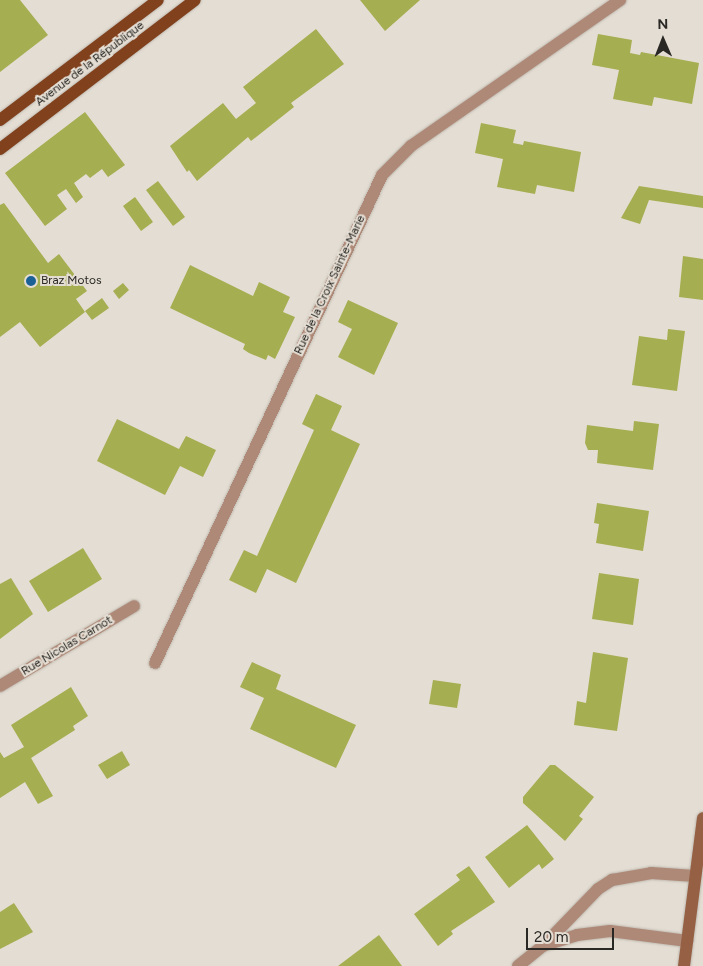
<!DOCTYPE html>
<html>
<head>
<meta charset="utf-8">
<style>
	body { margin:0 }
	#map { position:relative; width:703px; height:966px; overflow:hidden; background:#e4ddd3; font-family:Figtree,sans-serif }
	div>[style] { position:absolute }
	.building>* { inset:0; background:#a5ae50 }
	.roads { filter:drop-shadow(0 0 1px #bfb9b0) drop-shadow(0 0 1px #bfb9b0) }
	.minor>* { height:12px; margin:-6px; padding:0 6px; transform-origin:6px; border-radius:6px; background:#af8977 }
	.secondary>* { height:12px; margin:-6px; padding:0 6px; transform-origin:6px; border-radius:6px; background:#956044 }
	.primary>* { height:12px; margin:-6px; padding:0 6px; transform-origin:6px; border-radius:6px; background:#81411d }
	.dots>* { width:14px; height:14px; translate:-50% -50%; box-sizing:border-box; border:2px solid #e4ddd3; border-radius:50% }
	span { translate:-50% -50%; white-space:nowrap; text-align:center; line-height:1.15; -webkit-text-stroke:4px #e4ddd3; paint-order:stroke }
	.street-label { font-size:12px; color:#2a2824 }
	.poi-label { font-size:12px; color:#2a2824 }
	.left { translate:0 -50%; text-align:left }
	.north { position:absolute; left:638px; top:15px; width:50px; height:50px; -webkit-text-stroke:4px #e4ddd3; paint-order:stroke; rotate:359deg; font-size:14px; font-weight:700; line-height:20px; text-align:center; color:#2a2824 }
	.north::after { content:''; display:block; margin:auto; width:18px; height:22px; background:#2a2824; clip-path:polygon(50% 0,100% 100%,50% 72%,0 100%) }
	.scale { position:absolute; left:526px; top:928px; width:88px; height:22px; box-sizing:border-box; border:2px solid #2a2824; border-top:0; padding-left:6px; font-size:15px; line-height:18px; white-space:nowrap; color:#2a2824; -webkit-text-stroke:4px #e4ddd3; paint-order:stroke }
</style>
</head>
<body>
<div id="map">
	<div class="building">
		<i style="clip-path:polygon(0 0,20px 0,48px 35px,0 72px)"></i>
		<i style="clip-path:polygon(360px 0,420px 0,385px 31px)"></i>
		<i style="clip-path:polygon(316px 29px,344px 64px,291px 103px,294px 107px,251px 141px,248px 137px,197px 181px,189px 170px,187px 172px,170px 146px,223px 103px,236px 119px,256px 103px,243px 87px)"></i>
		<i style="clip-path:polygon(598px 34px,632px 40px,630px 53px,640px 55px,641px 52px,699px 63px,692px 104px,654px 97px,652px 106px,613px 99px,619px 70px,592px 65px)"></i>
		<i style="clip-path:polygon(85px 112px,125px 165px,108px 177px,102px 169px,90px 178px,86px 174px,74px 183px,83px 197px,76px 203px,66px 189px,57px 195px,67px 209px,45px 226px,5px 173px)"></i>
		<i style="clip-path:polygon(481px 123px,516px 130px,513px 143px,523px 145px,524px 141px,581px 152px,574px 192px,537px 185px,535px 194px,497px 187px,503px 159px,475px 153px)"></i>
		<i style="clip-path:polygon(158px 181px,185px 217px,173px 226px,146px 190px)"></i>
		<i style="clip-path:polygon(639px 186px,703px 196px,703px 208px,649px 200px,640px 224px,621px 218px)"></i>
		<i style="clip-path:polygon(135px 197px,153px 222px,141px 231px,123px 206px)"></i>
		<i style="clip-path:polygon(4px 203px,48px 263px,59px 254px,87px 291px,76px 299px,85px 312px,40px 347px,20px 322px,0 337px,0 205px)"></i>
		<i style="clip-path:polygon(683px 256px,703px 259px,703px 300px,679px 297px)"></i>
		<i style="clip-path:polygon(190px 265px,253px 296px,259px 282px,290px 297px,283px 312px,295px 317px,275px 359px,268px 355px,266px 360px,249px 353px,243px 349px,245px 344px,170px 308px)"></i>
		<i style="clip-path:polygon(123px 283px,129px 290px,119px 299px,113px 291px)"></i>
		<i style="clip-path:polygon(102px 298px,109px 308px,92px 320px,85px 311px)"></i>
		<i style="clip-path:polygon(348px 300px,398px 323px,374px 375px,338px 357px,352px 329px,338px 322px)"></i>
		<i style="clip-path:polygon(668px 329px,685px 331px,677px 391px,632px 385px,639px 336px,667px 340px)"></i>
		<i style="clip-path:polygon(316px 394px,342px 406px,331px 430px,360px 444px,296px 583px,267px 569px,256px 593px,229px 580px,244px 550px,257px 556px,314px 430px,302px 424px)"></i>
		<i style="clip-path:polygon(117px 419px,179px 449px,186px 436px,216px 450px,203px 477px,180px 466px,165px 495px,97px 461px)"></i>
		<i style="clip-path:polygon(634px 421px,659px 424px,653px 470px,597px 463px,598px 450px,588px 450px,585px 443px,587px 425px,633px 431px)"></i>
		<i style="clip-path:polygon(597px 503px,649px 511px,643px 551px,596px 543px,599px 524px,594px 523px)"></i>
		<i style="clip-path:polygon(83px 548px,102px 579px,48px 612px,29px 581px)"></i>
		<i style="clip-path:polygon(599px 573px,639px 579px,633px 625px,592px 619px)"></i>
		<i style="clip-path:polygon(11px 578px,33px 614px,0 639px,0 584px)"></i>
		<i style="clip-path:polygon(593px 652px,628px 658px,617px 731px,574px 725px,577px 701px,586px 703px)"></i>
		<i style="clip-path:polygon(252px 662px,281px 675px,276px 689px,356px 725px,336px 768px,250px 729px,264px 698px,240px 687px)"></i>
		<i style="clip-path:polygon(433px 680px,461px 684px,457px 708px,429px 704px)"></i>
		<i style="clip-path:polygon(71px 687px,88px 716px,73px 726px,75px 730px,31px 758px,53px 796px,38px 804px,25px 782px,0 798px,0 752px,4px 758px,24px 747px,11px 725px)"></i>
		<i style="clip-path:polygon(122px 751px,130px 765px,107px 779px,98px 765px)"></i>
		<i style="clip-path:polygon(550px 765px,555px 765px,594px 797px,579px 816px,583px 819px,565px 841px,523px 803px,523px 797px)"></i>
		<i style="clip-path:polygon(527px 825px,554px 859px,542px 869px,539px 864px,509px 888px,485px 857px)"></i>
		<i style="clip-path:polygon(469px 866px,495px 902px,451px 931px,453px 934px,438px 946px,414px 914px,460px 880px,456px 875px)"></i>
		<i style="clip-path:polygon(14px 903px,33px 932px,0 949px,0 912px)"></i>
		<i style="clip-path:polygon(379px 935px,402px 966px,338px 966px)"></i>
	</div>
	<div class="roads">
		<div class="minor">
			<i style="left:155px;top:663px;width:538px;rotate:-65.05deg"></i>
			<i style="left:382px;top:175px;width:41px;rotate:-45deg"></i>
			<i style="left:411px;top:146px;width:255px;rotate:-34.9deg"></i>
			<i style="left:0;top:686px;width:156px;rotate:-30.8deg"></i>
			<i style="left:545px;top:945px;width:34px;rotate:-17deg"></i>
			<i style="left:577px;top:935px;width:33px;rotate:-7deg"></i>
			<i style="left:610px;top:931px;width:78px;rotate:7.4deg"></i>
			<i style="left:518px;top:966px;width:32px;rotate:-39deg"></i>
			<i style="left:543px;top:946px;width:79px;rotate:-46deg"></i>
			<i style="left:598px;top:889px;width:17px;rotate:-33deg"></i>
			<i style="left:612px;top:880px;width:40px;rotate:-10deg"></i>
			<i style="left:651px;top:873px;width:44px;rotate:3.9deg"></i>
		</div>
		<div class="secondary">
			<i style="left:684px;top:966px;width:149px;rotate:-82.7deg"></i>
		</div>
		<div class="primary">
			<i style="left:0;top:120px;width:198px;rotate:-37.2deg"></i>
			<i style="left:0;top:149px;width:245px;rotate:-37.4deg"></i>
		</div>
	</div>
	<div class="dots">
		<i style="left:31px;top:281px;background:#1c6196"></i>
	</div>
	<div class="street-label">
		<span style="left:90px;top:64px;rotate:-37deg">Avenue de la République</span>
		<span style="left:330px;top:285px;rotate:-65deg">Rue de la Croix Sainte-Marie</span>
		<span style="left:67px;top:646px;rotate:-31deg">Rue Nicolas Carnot</span>
	</div>
	<div class="poi-label">
		<span class="left" style="left:41px;top:281px">Braz Motos</span>
	</div>
	<div class="north">N</div>
	<div class="scale">20 m</div>
</div>
</body>
</html>
